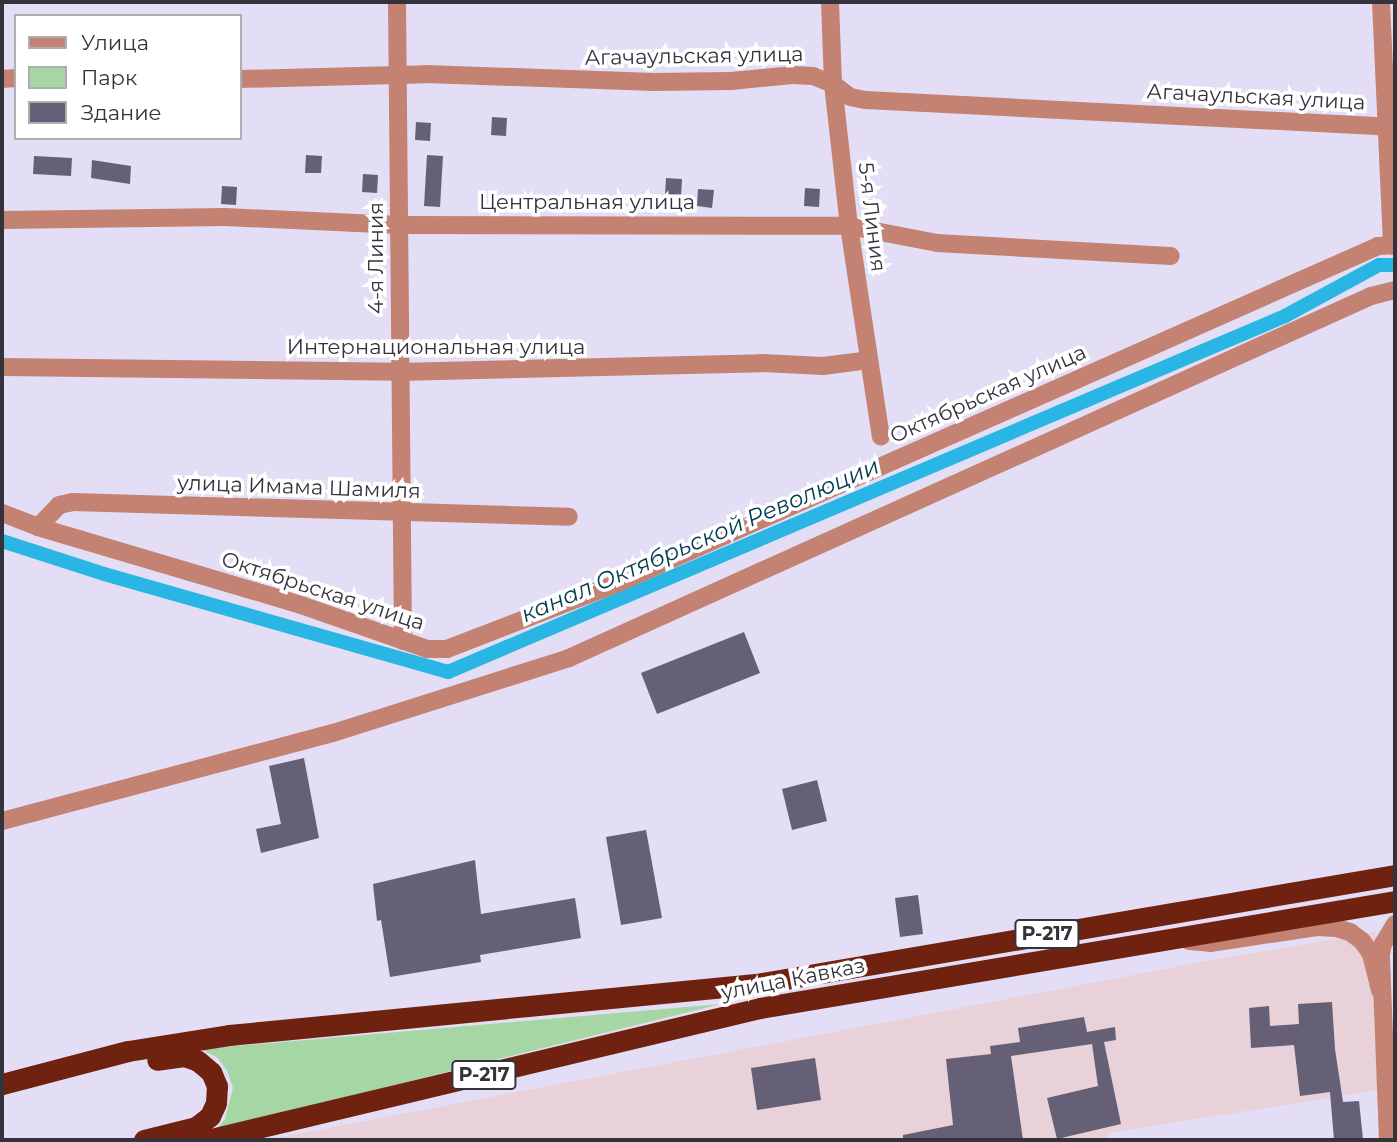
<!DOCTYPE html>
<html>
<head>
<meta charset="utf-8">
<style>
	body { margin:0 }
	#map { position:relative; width:1397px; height:1142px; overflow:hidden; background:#e3def6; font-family:Montserrat,sans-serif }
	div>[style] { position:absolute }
	.commercial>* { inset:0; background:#e9d1da }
	.green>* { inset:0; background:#a5d6a4 }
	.canal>* { height:14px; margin:-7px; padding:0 7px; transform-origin:7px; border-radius:7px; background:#29b6e4 }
	.building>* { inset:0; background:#656075 }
	.minor>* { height:18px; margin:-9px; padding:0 9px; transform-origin:9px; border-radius:9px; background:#c38272 }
	.highway>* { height:21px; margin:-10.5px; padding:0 10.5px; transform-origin:10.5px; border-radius:10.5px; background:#702211 }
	span { translate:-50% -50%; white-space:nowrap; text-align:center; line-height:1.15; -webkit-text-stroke:7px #fff; paint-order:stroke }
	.shield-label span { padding:2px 5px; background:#fff; border:2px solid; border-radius:5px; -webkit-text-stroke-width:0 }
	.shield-label { font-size:19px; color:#34323b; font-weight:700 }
	.street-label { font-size:21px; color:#34323b }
	.water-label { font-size:23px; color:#003c4f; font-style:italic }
	.frame { position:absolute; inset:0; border:4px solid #34323b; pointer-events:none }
	.legend { position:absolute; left:14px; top:14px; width:228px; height:126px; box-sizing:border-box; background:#fff; border:2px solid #aeadb1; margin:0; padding:9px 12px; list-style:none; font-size:21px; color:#34323b }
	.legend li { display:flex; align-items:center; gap:14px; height:35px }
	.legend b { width:35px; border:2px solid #aeadb1 }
</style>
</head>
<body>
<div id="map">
	<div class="commercial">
		<i style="clip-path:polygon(1376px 932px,1386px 1089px,1108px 1133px,1109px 1140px,265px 1140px,1223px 958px)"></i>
	</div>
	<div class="green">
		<i style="clip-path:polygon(721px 1004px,217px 1129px,225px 1119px,233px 1088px,227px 1071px,218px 1058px,201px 1049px)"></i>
	</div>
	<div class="canal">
		<i style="left:2px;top:541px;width:107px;rotate:17.9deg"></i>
		<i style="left:104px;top:574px;width:358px;rotate:15.9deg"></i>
		<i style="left:448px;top:672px;width:910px;rotate:-23.04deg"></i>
		<i style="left:1285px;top:316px;width:107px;rotate:-28.5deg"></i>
		<i style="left:1379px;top:265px;width:16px"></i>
	</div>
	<div class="building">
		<i style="clip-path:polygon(492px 117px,507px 118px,506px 136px,491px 135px)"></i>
		<i style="clip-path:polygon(416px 122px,431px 123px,430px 141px,415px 140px)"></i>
		<i style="clip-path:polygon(306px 155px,322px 156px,321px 173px,305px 173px)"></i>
		<i style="clip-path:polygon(427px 155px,443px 156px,440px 207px,424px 206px)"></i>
		<i style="clip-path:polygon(34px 156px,72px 158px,71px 176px,33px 174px)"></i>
		<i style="clip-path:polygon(92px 160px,131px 166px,130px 184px,91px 178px)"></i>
		<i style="clip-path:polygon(363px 174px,378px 175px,377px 193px,362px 192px)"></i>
		<i style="clip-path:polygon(666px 178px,682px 179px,681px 197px,665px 196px)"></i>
		<i style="clip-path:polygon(222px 186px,237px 187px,236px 205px,221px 204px)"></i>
		<i style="clip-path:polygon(805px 188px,820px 189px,819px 207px,804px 206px)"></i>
		<i style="clip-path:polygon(698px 189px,714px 190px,712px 208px,697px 206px)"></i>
		<i style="clip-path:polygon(744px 632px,760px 673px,657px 714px,641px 673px)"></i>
		<i style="clip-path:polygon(304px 758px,319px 838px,261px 853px,256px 829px,281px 824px,269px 766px)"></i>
		<i style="clip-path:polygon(817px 780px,827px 821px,792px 830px,782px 789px)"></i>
		<i style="clip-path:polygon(646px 830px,662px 918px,621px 925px,606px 837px)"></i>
		<i style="clip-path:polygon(475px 860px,481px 914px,575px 898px,581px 938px,480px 955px,481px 962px,390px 977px,381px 920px,377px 921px,373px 884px)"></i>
		<i style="clip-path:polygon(918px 895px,923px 934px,900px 937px,895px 898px)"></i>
		<i style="clip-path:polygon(1332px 1002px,1335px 1049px,1343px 1102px,1359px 1101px,1363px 1139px,1334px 1140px,1330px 1092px,1300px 1096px,1294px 1045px,1251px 1048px,1249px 1008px,1269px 1006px,1270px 1026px,1299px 1024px,1298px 1004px)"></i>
		<i style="clip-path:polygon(1084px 1017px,1087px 1032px,1115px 1027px,1116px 1040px,1104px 1042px,1121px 1124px,1057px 1139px,1047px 1098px,1098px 1086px,1092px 1044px,1011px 1056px,1023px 1140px,903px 1140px,903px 1135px,953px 1125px,946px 1059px,991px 1054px,990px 1046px,1020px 1042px,1018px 1028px)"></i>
		<i style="clip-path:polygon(815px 1058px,821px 1100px,757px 1110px,751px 1068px)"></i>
	</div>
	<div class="minor">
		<i style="left:397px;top:2px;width:639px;rotate:89.46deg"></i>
		<i style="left:830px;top:2px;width:82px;rotate:87.9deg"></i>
		<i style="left:833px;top:84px;width:143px;rotate:83.6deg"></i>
		<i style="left:849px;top:226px;width:213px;rotate:81.4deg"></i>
		<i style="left:1381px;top:2px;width:244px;rotate:87.4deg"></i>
		<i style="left:2px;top:79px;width:14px;rotate:-4deg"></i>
		<i style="left:240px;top:79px;width:186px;rotate:-1.5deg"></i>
		<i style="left:426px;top:74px;width:228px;rotate:2deg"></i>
		<i style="left:654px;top:82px;width:77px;rotate:-0.7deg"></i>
		<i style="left:731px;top:81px;width:62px;rotate:-5.5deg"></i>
		<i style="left:793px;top:75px;width:20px;rotate:3deg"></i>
		<i style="left:813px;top:76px;width:22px;rotate:22deg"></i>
		<i style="left:833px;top:84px;width:21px;rotate:37deg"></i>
		<i style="left:850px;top:97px;width:16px;rotate:11deg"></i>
		<i style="left:866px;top:100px;width:530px;rotate:2.92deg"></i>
		<i style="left:2px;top:220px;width:223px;rotate:-0.8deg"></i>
		<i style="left:225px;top:217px;width:175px;rotate:2.6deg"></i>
		<i style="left:400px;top:225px;width:449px;rotate:0.1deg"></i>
		<i style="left:849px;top:226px;width:90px;rotate:10.9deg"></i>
		<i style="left:937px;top:243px;width:234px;rotate:3.2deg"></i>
		<i style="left:2px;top:367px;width:397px;rotate:0.7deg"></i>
		<i style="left:399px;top:372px;width:363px;rotate:-1.4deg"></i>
		<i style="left:762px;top:363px;width:61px;rotate:2.8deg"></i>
		<i style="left:823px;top:366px;width:46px;rotate:-7.4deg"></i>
		<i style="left:2px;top:513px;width:39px;rotate:21deg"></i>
		<i style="left:38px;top:527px;width:274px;rotate:16.5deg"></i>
		<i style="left:301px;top:605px;width:133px;rotate:19.2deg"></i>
		<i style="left:427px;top:649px;width:20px"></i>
		<i style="left:447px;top:649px;width:183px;rotate:-21.1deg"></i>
		<i style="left:618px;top:583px;width:831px;rotate:-23.91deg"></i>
		<i style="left:1378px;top:246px;width:17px;rotate:-3deg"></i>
		<i style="left:38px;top:527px;width:30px;rotate:-46deg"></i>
		<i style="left:59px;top:505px;width:14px;rotate:-12deg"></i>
		<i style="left:73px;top:502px;width:496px;rotate:1.7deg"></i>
		<i style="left:2px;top:821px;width:342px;rotate:-14.9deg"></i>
		<i style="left:333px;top:733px;width:248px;rotate:-17.6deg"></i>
		<i style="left:569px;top:658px;width:880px;rotate:-24.29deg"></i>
		<i style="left:1371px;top:296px;width:25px;rotate:-14deg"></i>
		<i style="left:1189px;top:941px;width:21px;rotate:5deg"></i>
		<i style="left:1210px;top:943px;width:108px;rotate:-8.5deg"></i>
		<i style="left:1317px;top:927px;width:19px;rotate:3deg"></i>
		<i style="left:1336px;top:928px;width:15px;rotate:16deg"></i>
		<i style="left:1350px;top:932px;width:15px;rotate:37deg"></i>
		<i style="left:1362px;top:941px;width:16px;rotate:55deg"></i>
		<i style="left:1371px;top:954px;width:38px;rotate:76deg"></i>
		<i style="left:1388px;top:1140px;width:186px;rotate:-92.2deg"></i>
		<i style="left:1381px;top:954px;width:10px;rotate:-79deg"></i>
		<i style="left:1383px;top:944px;width:23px;rotate:-59deg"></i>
	</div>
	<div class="highway">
		<i style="left:2px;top:1084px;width:130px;rotate:-14.7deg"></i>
		<i style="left:128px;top:1051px;width:102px;rotate:-9deg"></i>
		<i style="left:229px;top:1035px;width:529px;rotate:-5.53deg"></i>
		<i style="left:756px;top:984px;width:648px;rotate:-9.68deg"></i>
		<i style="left:144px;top:1140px;width:54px;rotate:-14deg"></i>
		<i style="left:196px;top:1127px;width:18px;rotate:-38deg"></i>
		<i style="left:210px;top:1116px;width:14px;rotate:-65deg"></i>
		<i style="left:216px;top:1103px;width:17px;rotate:-87deg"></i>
		<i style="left:217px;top:1086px;width:15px;rotate:-113deg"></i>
		<i style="left:211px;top:1072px;width:17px;rotate:-140deg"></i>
		<i style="left:198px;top:1061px;width:15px;rotate:-160deg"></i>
		<i style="left:184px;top:1056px;width:27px;rotate:172deg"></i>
		<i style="left:207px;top:1140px;width:569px;rotate:-13.43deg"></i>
		<i style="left:760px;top:1008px;width:644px;rotate:-9.56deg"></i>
	</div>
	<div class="shield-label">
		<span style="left:1047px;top:934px">Р-217</span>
		<span style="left:484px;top:1075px">Р-217</span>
	</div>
	<div class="street-label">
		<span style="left:694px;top:56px;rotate:-1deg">Агачаульская улица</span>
		<span style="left:1256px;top:97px;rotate:3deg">Агачаульская улица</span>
		<span style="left:587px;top:202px">Центральная улица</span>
		<span style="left:872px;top:217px;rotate:83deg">5-я Линия</span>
		<span style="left:376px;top:258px;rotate:-90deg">4-я Линия</span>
		<span style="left:436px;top:347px">Интернациональная улица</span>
		<span style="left:988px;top:394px;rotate:-24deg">Октябрьская улица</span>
		<span style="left:299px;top:487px;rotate:2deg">улица Имама Шамиля</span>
		<span style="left:323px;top:591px;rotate:18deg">Октябрьская улица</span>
		<span style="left:793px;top:979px;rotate:-11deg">улица Кавказ</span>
	</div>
	<div class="water-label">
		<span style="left:700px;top:540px;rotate:-23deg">канал Октябрьской Революции</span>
	</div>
	<div class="frame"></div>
	<ul class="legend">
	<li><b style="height:9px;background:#c38272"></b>Улица</li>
	<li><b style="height:19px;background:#a5d6a4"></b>Парк</li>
	<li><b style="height:19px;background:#656075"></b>Здание</li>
	</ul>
</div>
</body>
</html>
